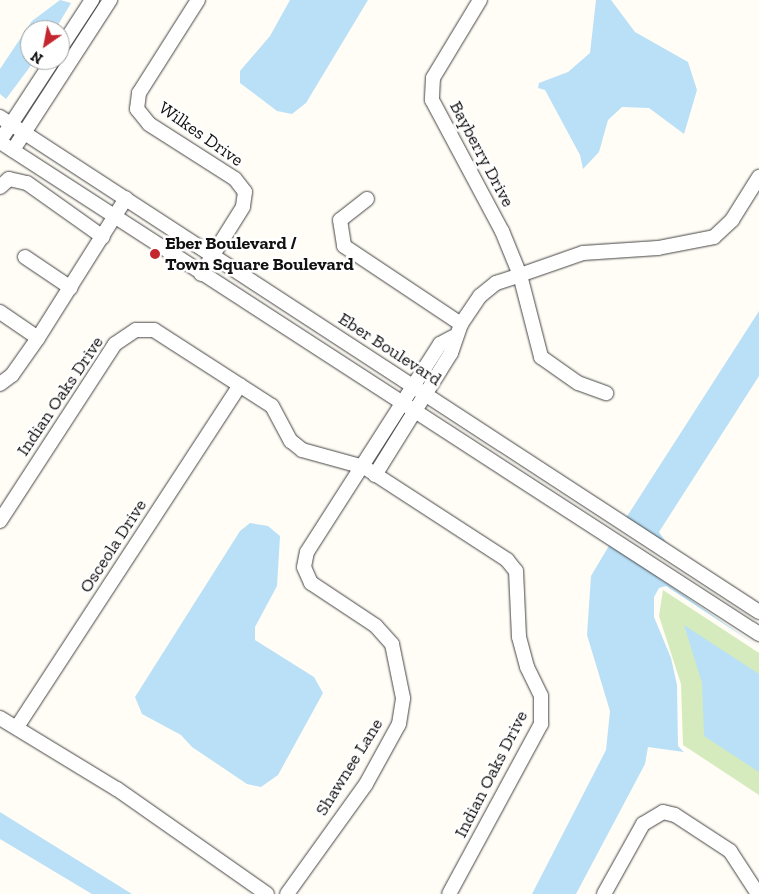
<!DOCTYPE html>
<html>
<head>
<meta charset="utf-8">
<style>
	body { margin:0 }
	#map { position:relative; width:759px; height:894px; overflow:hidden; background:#fffdf5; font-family:"Zilla Slab",serif }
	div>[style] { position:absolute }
	.green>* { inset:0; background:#d5ebbd }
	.water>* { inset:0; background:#b9e0f7 }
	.roads { filter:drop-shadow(0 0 1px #444) drop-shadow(0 0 1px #444) }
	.minor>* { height:14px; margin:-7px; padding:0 7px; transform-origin:7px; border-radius:7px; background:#fff }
	.dots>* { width:14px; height:14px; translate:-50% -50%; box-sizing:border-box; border:2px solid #fff; border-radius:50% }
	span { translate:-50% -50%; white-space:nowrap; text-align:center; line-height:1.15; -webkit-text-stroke:5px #fff; paint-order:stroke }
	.street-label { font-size:18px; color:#111 }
	.poi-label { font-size:18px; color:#111; font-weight:700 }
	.left { translate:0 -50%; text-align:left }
	.north { position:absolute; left:20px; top:20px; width:50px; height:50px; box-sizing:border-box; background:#fff; border:1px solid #a0a0a0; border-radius:50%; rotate:213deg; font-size:14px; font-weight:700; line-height:20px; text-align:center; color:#111 }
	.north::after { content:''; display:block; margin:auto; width:18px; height:22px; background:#c4262e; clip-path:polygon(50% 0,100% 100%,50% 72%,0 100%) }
</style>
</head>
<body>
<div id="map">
	<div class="green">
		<i style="clip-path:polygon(663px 590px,759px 653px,759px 795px,683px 745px,681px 684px,659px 616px)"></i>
	</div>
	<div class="water">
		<i style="clip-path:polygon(60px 0,71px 3px,55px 30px,30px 30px,30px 60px,35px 60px,6px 99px,0 94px,0 69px,32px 21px)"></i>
		<i style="clip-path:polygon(290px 0,368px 0,306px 103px,292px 114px,277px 111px,240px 83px,240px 71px,270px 36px)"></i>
		<i style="clip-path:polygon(596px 0,611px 0,635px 32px,688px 62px,697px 90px,684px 134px,649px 108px,622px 107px,608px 120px,599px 152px,583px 169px,580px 155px,545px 90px,538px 88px,539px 83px,568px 72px,590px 53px)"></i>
		<i style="clip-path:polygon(759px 311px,759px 376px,659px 532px,668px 545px,626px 518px)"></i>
		<i style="clip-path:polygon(250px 523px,268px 526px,280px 536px,277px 586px,255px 627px,255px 640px,314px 677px,323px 693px,278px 775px,261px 787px,247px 784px,192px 747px,181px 735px,142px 714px,135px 697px,240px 531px)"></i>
		<i style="clip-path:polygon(610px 544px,759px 647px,666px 586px,659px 588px,654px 597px,654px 617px,671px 658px,677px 685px,678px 746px,684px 752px,648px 747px,645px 764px,576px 894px,532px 894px,606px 750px,610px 711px,587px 635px,591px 576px)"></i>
		<i style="clip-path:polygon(684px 625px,759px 674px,759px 772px,704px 736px,702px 683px)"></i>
		<i style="clip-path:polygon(0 812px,16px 822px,132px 894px,92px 894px,0 839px)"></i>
	</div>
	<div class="roads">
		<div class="minor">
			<i style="left:198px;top:0;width:110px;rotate:122.4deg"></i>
			<i style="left:139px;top:93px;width:16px;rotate:97deg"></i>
			<i style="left:137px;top:109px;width:19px;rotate:51deg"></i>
			<i style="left:149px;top:124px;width:102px;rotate:32.6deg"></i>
			<i style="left:235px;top:179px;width:16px;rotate:52deg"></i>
			<i style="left:245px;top:192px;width:15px;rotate:98deg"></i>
			<i style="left:243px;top:207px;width:79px;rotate:122.1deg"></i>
			<i style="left:480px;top:0;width:91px;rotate:121.1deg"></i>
			<i style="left:433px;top:78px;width:22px;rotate:93deg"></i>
			<i style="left:432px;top:100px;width:149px;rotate:61.9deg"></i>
			<i style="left:502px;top:231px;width:48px;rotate:67.8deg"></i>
			<i style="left:520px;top:275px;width:67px;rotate:-19.2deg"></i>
			<i style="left:583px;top:253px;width:75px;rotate:-3.8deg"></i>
			<i style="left:658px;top:248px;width:57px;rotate:-11.1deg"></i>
			<i style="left:714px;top:237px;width:25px;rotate:-43deg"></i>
			<i style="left:732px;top:220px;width:51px;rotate:-57.9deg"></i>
			<i style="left:60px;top:49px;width:59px;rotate:-56.9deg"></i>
			<i style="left:0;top:117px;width:906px;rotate:33.11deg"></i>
			<i style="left:0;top:141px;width:97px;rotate:-56.8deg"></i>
			<i style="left:0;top:142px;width:905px;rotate:32.95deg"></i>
			<i style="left:13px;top:150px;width:179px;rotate:-57.1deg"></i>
			<i style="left:0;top:187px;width:12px;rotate:-42deg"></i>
			<i style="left:9px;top:179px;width:18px;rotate:13deg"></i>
			<i style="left:27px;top:183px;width:93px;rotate:35.4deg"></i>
			<i style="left:367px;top:199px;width:34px;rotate:142deg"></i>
			<i style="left:340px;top:220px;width:26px;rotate:81deg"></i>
			<i style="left:344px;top:246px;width:141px;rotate:33.7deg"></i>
			<i style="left:25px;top:257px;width:55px;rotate:34deg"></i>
			<i style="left:0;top:312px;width:46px;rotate:34.4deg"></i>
			<i style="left:0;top:384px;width:15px;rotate:-37deg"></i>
			<i style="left:12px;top:375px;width:45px;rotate:-54.9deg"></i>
			<i style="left:38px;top:338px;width:165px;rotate:-57.8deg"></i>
			<i style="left:375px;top:475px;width:144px;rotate:-58.1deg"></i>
			<i style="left:451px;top:353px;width:31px;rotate:-71deg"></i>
			<i style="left:461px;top:324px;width:34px;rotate:-56deg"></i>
			<i style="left:480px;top:296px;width:21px;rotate:-39deg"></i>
			<i style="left:496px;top:283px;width:25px;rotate:-18deg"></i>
			<i style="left:520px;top:275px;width:85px;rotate:75.6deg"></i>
			<i style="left:541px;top:357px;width:45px;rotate:35.1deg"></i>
			<i style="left:578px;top:383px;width:30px;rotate:20deg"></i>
			<i style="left:0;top:521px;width:211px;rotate:-57deg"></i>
			<i style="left:115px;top:344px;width:25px;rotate:-34deg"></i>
			<i style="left:136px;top:330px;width:18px"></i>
			<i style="left:154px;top:330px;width:140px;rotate:32.8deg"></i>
			<i style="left:272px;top:406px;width:40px;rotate:62deg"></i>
			<i style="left:291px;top:441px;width:14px;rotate:39deg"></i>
			<i style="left:302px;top:450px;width:64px;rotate:15.3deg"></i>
			<i style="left:364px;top:467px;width:171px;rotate:33deg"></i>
			<i style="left:507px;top:560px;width:14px;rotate:51deg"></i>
			<i style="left:516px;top:571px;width:66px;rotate:87.4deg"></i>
			<i style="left:519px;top:637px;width:31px;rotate:75deg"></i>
			<i style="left:527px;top:667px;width:32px;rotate:64deg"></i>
			<i style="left:541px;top:696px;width:28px;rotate:90deg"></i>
			<i style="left:541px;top:724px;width:193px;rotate:118.4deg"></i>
			<i style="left:0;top:718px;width:137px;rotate:31.3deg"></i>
			<i style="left:117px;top:789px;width:183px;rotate:35deg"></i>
			<i style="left:17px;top:727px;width:408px;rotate:-56.9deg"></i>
			<i style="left:287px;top:894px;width:135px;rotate:-54.3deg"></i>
			<i style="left:366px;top:784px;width:68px;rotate:-61.2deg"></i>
			<i style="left:399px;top:724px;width:26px;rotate:-81deg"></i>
			<i style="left:403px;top:698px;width:55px;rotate:-101.5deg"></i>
			<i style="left:392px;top:644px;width:24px;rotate:-132deg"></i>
			<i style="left:376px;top:626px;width:78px;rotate:-146.5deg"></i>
			<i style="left:311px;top:583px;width:17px;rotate:-114deg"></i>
			<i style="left:304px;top:567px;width:15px;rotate:-79deg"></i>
			<i style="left:307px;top:552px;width:247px;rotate:-57.4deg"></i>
			<i style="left:440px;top:344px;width:15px;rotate:-28deg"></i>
			<i style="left:604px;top:894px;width:80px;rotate:-60.9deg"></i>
			<i style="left:643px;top:824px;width:23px;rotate:-31deg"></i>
			<i style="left:663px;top:812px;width:12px;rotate:14deg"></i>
			<i style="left:675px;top:815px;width:66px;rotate:33.2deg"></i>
			<i style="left:730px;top:851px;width:51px;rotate:56.9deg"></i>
		</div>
	</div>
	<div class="dots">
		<i style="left:155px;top:254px;background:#c4262e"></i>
	</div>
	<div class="street-label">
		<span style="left:201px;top:134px;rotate:35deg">Wilkes Drive</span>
		<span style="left:482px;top:154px;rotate:62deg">Bayberry Drive</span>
		<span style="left:390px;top:349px;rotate:33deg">Eber Boulevard</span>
		<span style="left:60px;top:396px;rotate:-56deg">Indian Oaks Drive</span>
		<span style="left:113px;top:546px;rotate:-57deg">Osceola Drive</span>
		<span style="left:349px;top:767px;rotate:-58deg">Shawnee Lane</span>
		<span style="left:491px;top:774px;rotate:-63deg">Indian Oaks Drive</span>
	</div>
	<div class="poi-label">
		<span class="left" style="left:165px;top:254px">Eber Boulevard /<br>Town Square Boulevard</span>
	</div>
	<div class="north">N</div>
</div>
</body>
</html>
